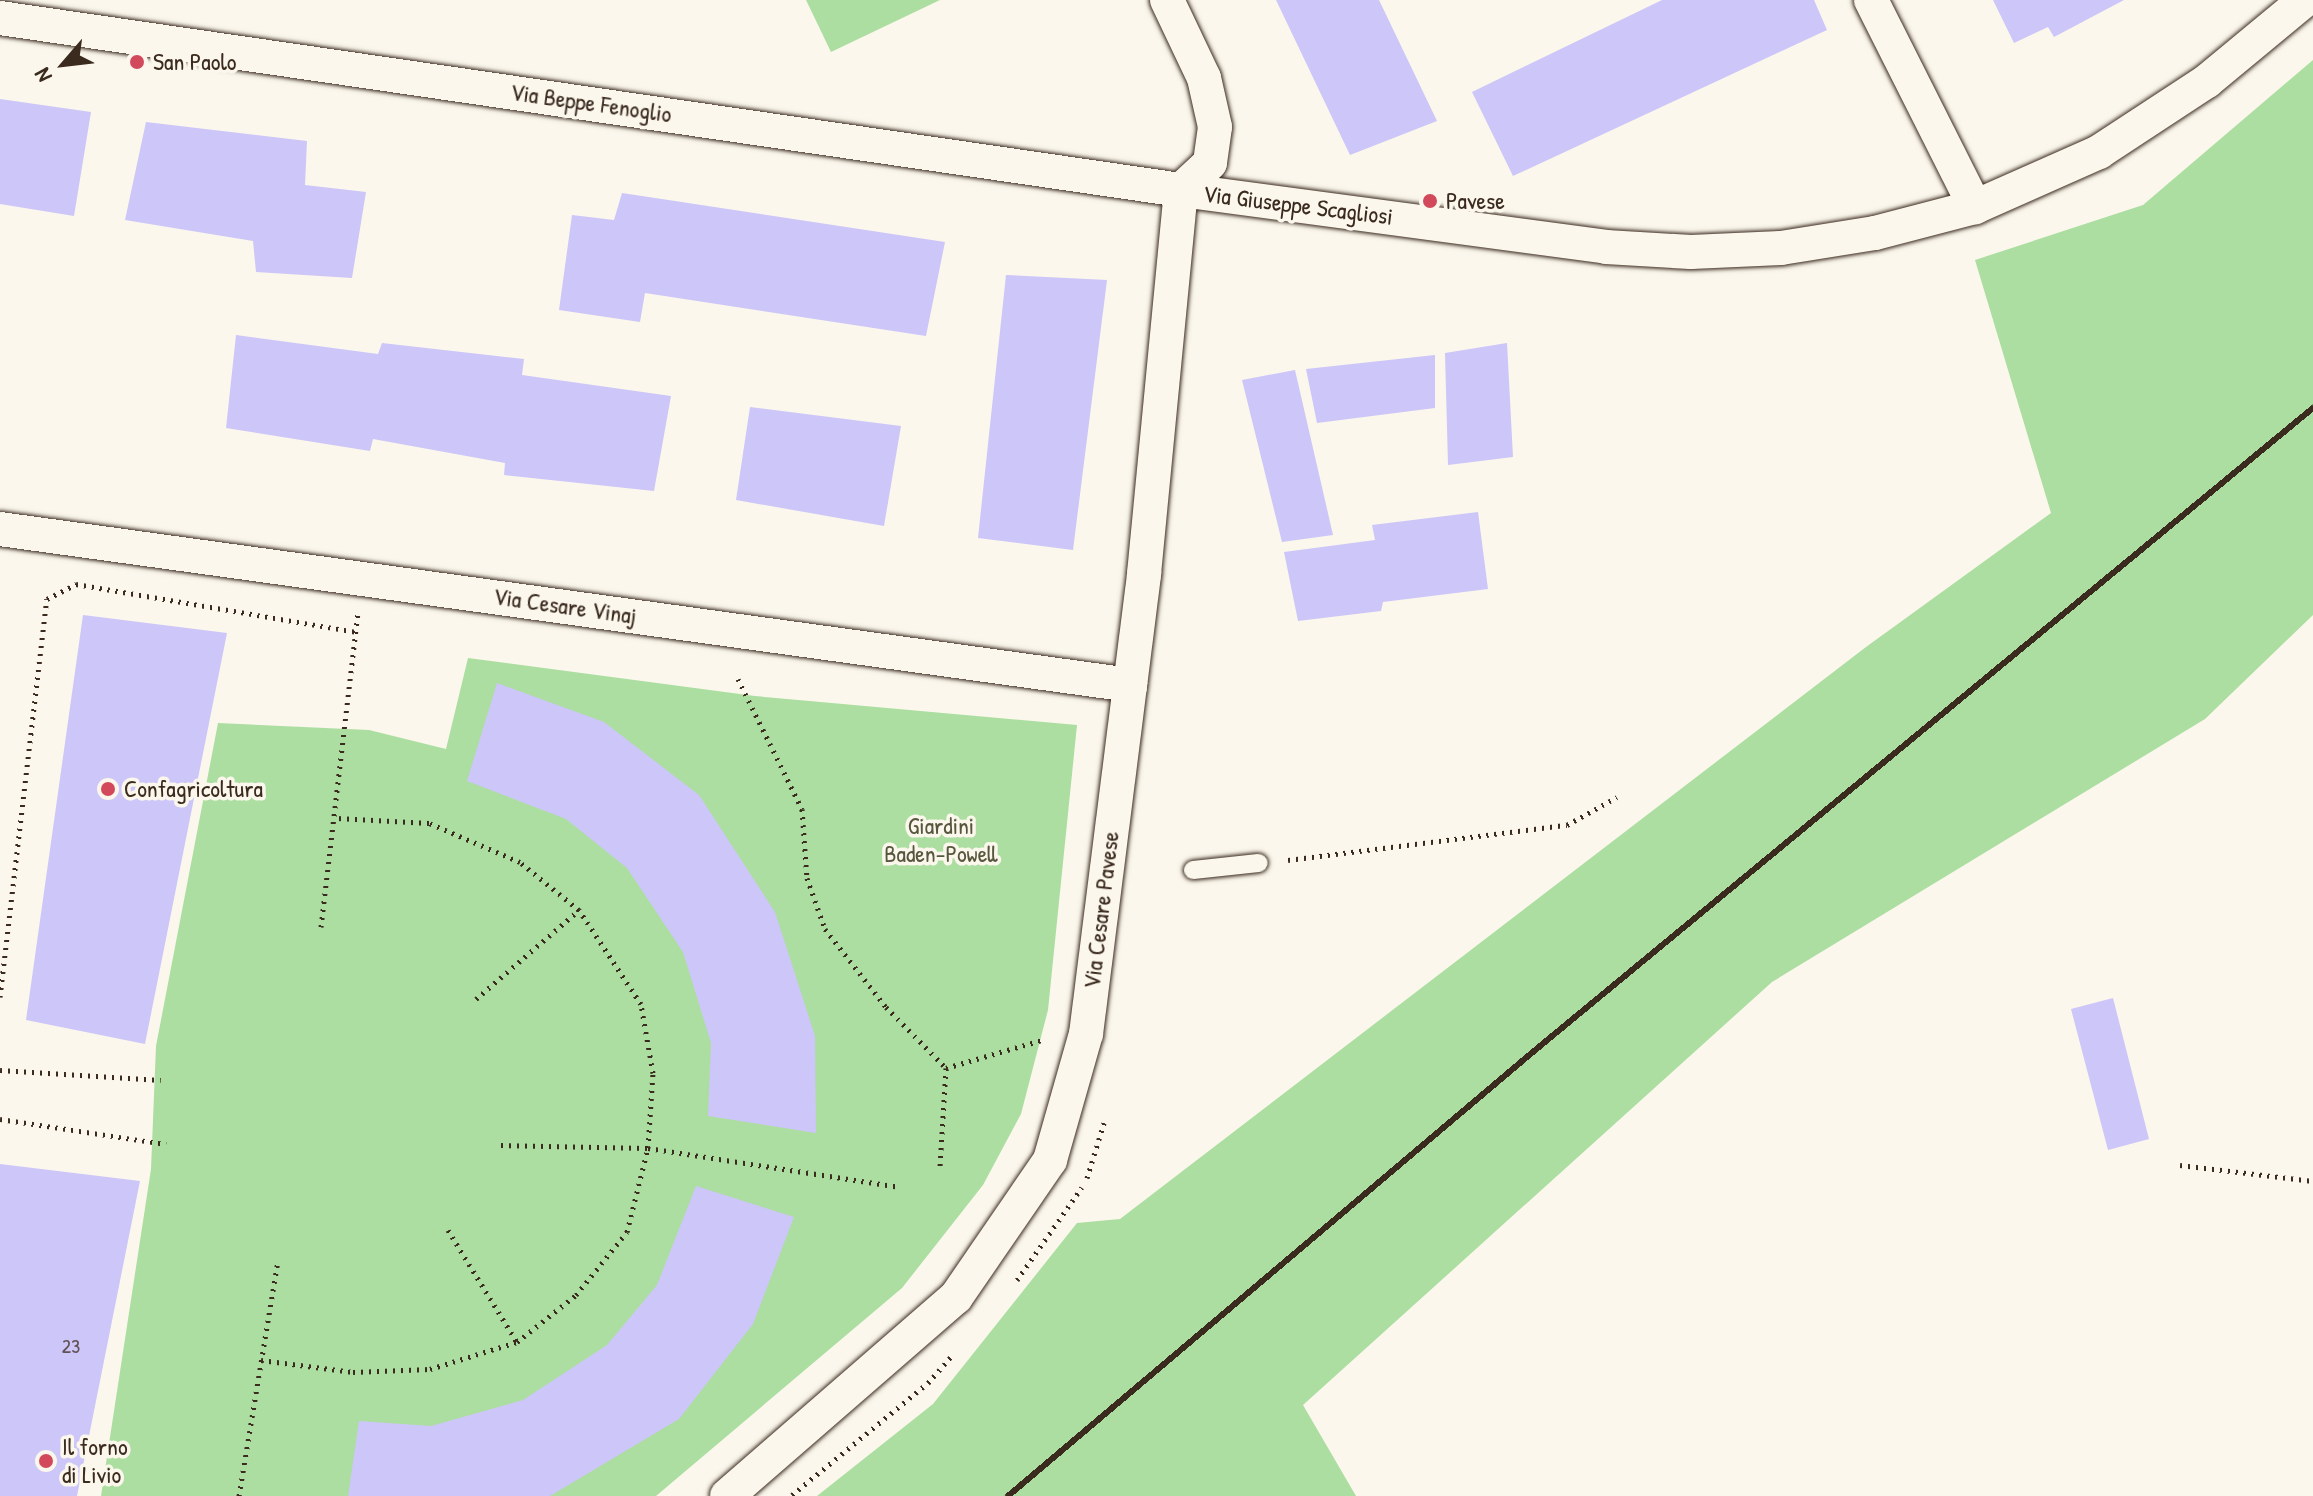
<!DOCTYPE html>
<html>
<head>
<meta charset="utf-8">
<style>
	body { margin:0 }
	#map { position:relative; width:2313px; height:1496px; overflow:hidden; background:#fbf7ec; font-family:"Patrick Hand",sans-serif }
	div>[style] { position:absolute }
	.green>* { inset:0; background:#abdea0 }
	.building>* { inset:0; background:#cdc6f8 }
	.path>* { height:5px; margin-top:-2.5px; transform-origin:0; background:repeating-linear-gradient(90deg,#3b2a1e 0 2px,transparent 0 8px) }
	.roads { filter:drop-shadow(0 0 2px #3b2a1e) drop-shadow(0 0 2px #3b2a1e) }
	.lane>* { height:18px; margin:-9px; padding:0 9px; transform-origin:9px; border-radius:9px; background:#fbf7ec }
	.street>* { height:34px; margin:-17px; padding:0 17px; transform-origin:17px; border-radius:17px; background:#fbf7ec }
	.rail>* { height:6px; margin:-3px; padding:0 3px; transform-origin:3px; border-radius:3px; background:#3b2a1e }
	.dots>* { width:22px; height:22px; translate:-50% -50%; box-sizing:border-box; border:4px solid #fbf7ec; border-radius:50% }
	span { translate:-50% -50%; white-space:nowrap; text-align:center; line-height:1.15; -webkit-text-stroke:7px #fbf7ec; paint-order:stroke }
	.number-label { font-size:20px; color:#605154 }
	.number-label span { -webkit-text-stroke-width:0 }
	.poi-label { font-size:24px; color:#3b2a1e }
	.left { translate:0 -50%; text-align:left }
	.street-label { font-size:24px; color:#3b2a1e }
	.park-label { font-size:24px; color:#57573e }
	.north { position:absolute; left:24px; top:24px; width:80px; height:80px; -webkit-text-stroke:6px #fbf7ec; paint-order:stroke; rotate:242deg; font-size:22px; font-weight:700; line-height:32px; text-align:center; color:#3b2a1e }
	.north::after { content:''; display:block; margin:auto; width:28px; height:36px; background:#3b2a1e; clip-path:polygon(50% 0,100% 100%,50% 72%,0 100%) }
</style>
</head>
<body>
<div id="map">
	<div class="green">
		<i style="clip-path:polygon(806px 0,940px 0,831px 52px)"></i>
		<i style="clip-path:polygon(2313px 60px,2313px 615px,2205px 719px,1772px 982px,1303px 1405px,1356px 1496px,817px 1496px,933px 1404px,1077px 1223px,1120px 1219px,1866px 647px,2051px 513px,1975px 260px,2143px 205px)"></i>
		<i style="clip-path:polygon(468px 658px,755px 696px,1077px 725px,1048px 1010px,1021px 1114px,983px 1185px,902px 1288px,656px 1496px,101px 1496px,151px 1169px,156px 1046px,218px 723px,369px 730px,446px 749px)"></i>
	</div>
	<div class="building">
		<i style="clip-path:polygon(1276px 0,1379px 0,1437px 121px,1350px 155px)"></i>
		<i style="clip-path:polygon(1662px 0,1814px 0,1827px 30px,1513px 176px,1472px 92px)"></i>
		<i style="clip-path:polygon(1993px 0,2124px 0,2054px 37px,2048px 27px,2014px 43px)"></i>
		<i style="clip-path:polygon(0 99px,91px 112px,74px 216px,0 204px)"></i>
		<i style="clip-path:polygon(146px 122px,307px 141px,305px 185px,366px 192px,352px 278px,256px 272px,253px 241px,125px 220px)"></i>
		<i style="clip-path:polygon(622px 193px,945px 242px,926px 336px,645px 293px,640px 322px,559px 310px,572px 215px,614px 220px)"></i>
		<i style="clip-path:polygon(1006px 275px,1107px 280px,1073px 550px,978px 538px)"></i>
		<i style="clip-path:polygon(236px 335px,378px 354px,382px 343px,524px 359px,522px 375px,671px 396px,654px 491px,504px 475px,505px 463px,373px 439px,370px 451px,226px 428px)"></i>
		<i style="clip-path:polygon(1507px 343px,1513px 457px,1448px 465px,1445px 353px)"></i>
		<i style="clip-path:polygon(1435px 355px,1435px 408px,1317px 423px,1306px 369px)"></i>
		<i style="clip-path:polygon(1295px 370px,1333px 535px,1282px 542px,1242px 380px)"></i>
		<i style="clip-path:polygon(750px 407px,901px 426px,884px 526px,736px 500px)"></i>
		<i style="clip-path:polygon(1478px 512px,1488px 589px,1383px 602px,1381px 611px,1298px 621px,1284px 552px,1375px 540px,1372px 525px)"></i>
		<i style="clip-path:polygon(83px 615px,227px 633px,145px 1044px,26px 1020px)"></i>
		<i style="clip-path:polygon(497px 683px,604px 722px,699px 795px,775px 912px,815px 1036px,816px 1133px,708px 1116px,711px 1043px,683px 952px,627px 868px,566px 819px,467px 781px)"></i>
		<i style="clip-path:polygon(2113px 998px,2149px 1139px,2108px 1150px,2071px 1009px)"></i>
		<i style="clip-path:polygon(0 1164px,140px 1181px,77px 1496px,0 1496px)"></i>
		<i style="clip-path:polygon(696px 1186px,794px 1217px,753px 1324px,679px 1419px,550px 1496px,348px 1496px,359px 1421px,431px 1426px,523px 1400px,607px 1345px,657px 1285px)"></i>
	</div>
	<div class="path">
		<i style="left:738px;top:679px;width:145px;rotate:63.8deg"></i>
		<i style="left:802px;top:809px;width:69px;rotate:85.9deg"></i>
		<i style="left:807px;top:878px;width:54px;rotate:70.6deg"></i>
		<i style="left:825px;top:929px;width:99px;rotate:52deg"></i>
		<i style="left:886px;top:1007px;width:86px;rotate:45.5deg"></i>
		<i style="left:946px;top:1068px;width:98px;rotate:93.5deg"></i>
		<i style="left:1288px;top:860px;width:281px;rotate:-7.2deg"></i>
		<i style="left:1567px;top:825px;width:57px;rotate:-29.2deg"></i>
		<i style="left:321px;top:927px;width:315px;rotate:-83.3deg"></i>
		<i style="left:0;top:997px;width:401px;rotate:-83.3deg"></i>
		<i style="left:47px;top:599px;width:33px;rotate:-27deg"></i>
		<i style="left:76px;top:584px;width:284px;rotate:9.7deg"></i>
		<i style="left:476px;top:999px;width:136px;rotate:-40.8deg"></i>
		<i style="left:946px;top:1068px;width:103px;rotate:-16.3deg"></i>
		<i style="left:0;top:1070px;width:161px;rotate:3.6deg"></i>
		<i style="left:0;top:1119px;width:168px;rotate:8.6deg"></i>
		<i style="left:501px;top:1145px;width:147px;rotate:1.2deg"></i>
		<i style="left:648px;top:1148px;width:255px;rotate:8.8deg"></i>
		<i style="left:2180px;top:1165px;width:134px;rotate:6.9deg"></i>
		<i style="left:1087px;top:1178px;width:58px;rotate:-72.8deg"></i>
		<i style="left:448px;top:1230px;width:132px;rotate:58.4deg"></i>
		<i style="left:1017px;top:1280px;width:113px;rotate:-55deg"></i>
		<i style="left:261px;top:1360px;width:93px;rotate:7.4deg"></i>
		<i style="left:353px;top:1372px;width:77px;rotate:-2.2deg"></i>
		<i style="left:430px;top:1369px;width:91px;rotate:-17.2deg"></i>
		<i style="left:517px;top:1342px;width:75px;rotate:-38.5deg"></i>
		<i style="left:576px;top:1295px;width:81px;rotate:-51deg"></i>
		<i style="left:627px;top:1232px;width:87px;rotate:-76deg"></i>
		<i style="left:648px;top:1148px;width:75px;rotate:-86.2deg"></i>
		<i style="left:653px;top:1073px;width:70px;rotate:-99.9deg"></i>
		<i style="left:641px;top:1004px;width:113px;rotate:-123.4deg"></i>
		<i style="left:579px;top:910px;width:76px;rotate:-140.9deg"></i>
		<i style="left:520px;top:862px;width:99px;rotate:-156.8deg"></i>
		<i style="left:429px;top:823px;width:92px;rotate:-176.9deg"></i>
		<i style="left:792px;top:1495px;width:176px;rotate:-39.5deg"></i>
		<i style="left:928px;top:1383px;width:38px;rotate:-49deg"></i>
		<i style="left:239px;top:1496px;width:238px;rotate:-80.6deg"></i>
	</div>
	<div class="roads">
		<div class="lane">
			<i style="left:1193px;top:870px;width:66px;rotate:-6.1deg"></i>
		</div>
		<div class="street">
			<i style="left:1167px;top:0;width:86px;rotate:64.6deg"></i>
			<i style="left:1204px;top:78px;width:50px;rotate:77.3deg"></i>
			<i style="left:1215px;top:127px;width:36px;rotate:98deg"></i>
			<i style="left:1210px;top:163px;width:40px;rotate:137deg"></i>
			<i style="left:1871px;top:0;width:232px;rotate:63.3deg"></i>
			<i style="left:0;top:18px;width:1193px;rotate:8.29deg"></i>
			<i style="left:1181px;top:190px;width:429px;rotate:7.6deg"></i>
			<i style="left:1606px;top:247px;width:85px;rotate:3.4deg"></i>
			<i style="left:1691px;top:252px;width:90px;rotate:-2.5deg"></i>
			<i style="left:1781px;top:248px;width:95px;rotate:-9.1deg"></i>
			<i style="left:1875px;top:233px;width:103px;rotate:-14.6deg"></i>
			<i style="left:1975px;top:207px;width:136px;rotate:-23.9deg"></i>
			<i style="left:2099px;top:152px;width:129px;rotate:-33.3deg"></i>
			<i style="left:2207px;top:81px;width:127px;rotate:-39.6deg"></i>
			<i style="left:0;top:529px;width:1141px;rotate:7.86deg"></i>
			<i style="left:727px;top:1496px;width:303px;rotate:-41deg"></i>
			<i style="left:956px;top:1297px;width:166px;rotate:-55.5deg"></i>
			<i style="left:1050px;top:1160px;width:131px;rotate:-74.1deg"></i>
			<i style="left:1086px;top:1034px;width:464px;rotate:-82.8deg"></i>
			<i style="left:1144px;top:574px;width:386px;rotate:-84.5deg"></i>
		</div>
	</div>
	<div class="rail">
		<i style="left:1008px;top:1496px;width:689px;rotate:-40.23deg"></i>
		<i style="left:1534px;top:1051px;width:1010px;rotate:-39.54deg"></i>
	</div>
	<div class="dots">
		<i style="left:137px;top:62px;background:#d1495b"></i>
		<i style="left:1430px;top:201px;background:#d1495b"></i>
		<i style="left:108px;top:789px;background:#d1495b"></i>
		<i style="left:46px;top:1461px;background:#d1495b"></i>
	</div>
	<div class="number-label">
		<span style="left:71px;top:1345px">23</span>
	</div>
	<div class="poi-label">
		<span class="left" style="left:153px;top:62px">San Paolo</span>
		<span class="left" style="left:1446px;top:201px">Pavese</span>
		<span class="left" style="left:124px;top:789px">Confagricoltura</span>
		<span class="left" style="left:62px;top:1461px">Il forno<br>di Livio</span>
	</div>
	<div class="street-label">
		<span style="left:591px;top:103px;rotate:8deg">Via Beppe Fenoglio</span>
		<span style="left:1298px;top:205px;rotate:7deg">Via Giuseppe Scagliosi</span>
		<span style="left:565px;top:606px;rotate:8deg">Via Cesare Vinaj</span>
		<span style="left:1101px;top:910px;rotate:-83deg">Via Cesare Pavese</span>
	</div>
	<div class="park-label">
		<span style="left:941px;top:840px">Giardini<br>Baden-Powell</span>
	</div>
	<div class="north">N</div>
</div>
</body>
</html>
